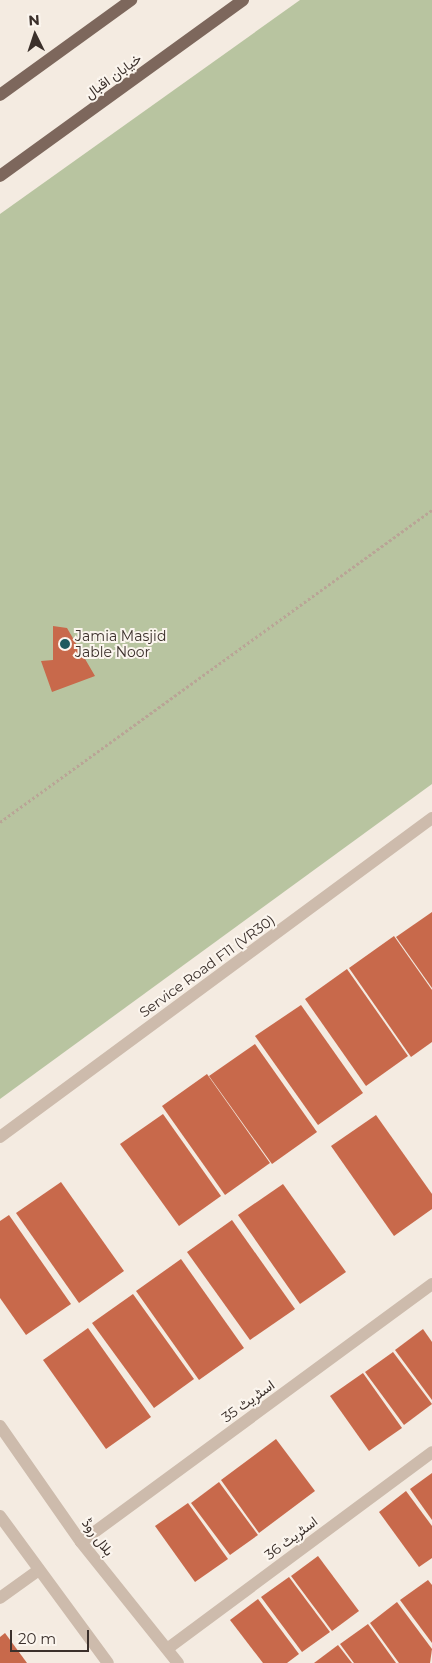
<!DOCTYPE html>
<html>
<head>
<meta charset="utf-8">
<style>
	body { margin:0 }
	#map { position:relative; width:432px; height:1663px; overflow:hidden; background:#f4ebe1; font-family:Montserrat,Vazirmatn,sans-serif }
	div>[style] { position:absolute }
	.green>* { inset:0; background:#b8c4a0 }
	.building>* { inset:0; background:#c8694b }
	.path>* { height:3px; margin-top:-1.5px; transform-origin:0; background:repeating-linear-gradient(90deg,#b9a596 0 2.5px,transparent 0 5px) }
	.minor>* { height:12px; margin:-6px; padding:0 6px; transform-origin:6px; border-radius:6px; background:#cdbbac }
	.tertiary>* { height:12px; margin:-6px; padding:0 6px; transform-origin:6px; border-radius:6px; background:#cdbbac }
	.primary>* { height:12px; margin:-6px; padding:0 6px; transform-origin:6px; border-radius:6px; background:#7d675c }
	.dots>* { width:14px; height:14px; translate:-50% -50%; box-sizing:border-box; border:2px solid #fbf5ee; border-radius:50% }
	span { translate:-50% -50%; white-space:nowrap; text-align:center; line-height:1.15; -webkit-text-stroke:4px #fbf5ee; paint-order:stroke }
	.street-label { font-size:14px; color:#3b302b }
	.poi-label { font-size:14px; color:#3b302b }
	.left { translate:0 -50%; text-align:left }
	.north { position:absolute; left:10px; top:10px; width:50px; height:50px; -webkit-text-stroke:4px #fbf5ee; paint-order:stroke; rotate:356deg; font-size:14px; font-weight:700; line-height:20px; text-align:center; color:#3b302b }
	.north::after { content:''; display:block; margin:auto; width:18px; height:22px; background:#3b302b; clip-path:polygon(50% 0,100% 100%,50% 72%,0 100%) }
	.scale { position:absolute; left:10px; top:1630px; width:79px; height:22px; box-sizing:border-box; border:2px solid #3b302b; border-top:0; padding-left:6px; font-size:15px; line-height:18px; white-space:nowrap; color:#3b302b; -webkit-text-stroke:4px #fbf5ee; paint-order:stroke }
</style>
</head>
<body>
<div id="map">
	<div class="green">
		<i style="clip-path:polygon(300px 0,432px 0,432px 784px,0 1099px,0 214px)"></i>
	</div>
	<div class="building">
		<i style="clip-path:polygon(53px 626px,67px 628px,95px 676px,52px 692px,41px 661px,53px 660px)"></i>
		<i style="clip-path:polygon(432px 912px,432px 988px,396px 937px)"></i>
		<i style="clip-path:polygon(394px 936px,432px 990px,432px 1042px,411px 1057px,349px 968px)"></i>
		<i style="clip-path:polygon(347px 969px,408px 1056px,366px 1086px,305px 999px)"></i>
		<i style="clip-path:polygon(301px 1005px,363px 1093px,318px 1125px,255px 1036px)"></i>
		<i style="clip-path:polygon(255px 1044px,317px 1132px,272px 1164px,209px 1076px)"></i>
		<i style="clip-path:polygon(207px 1074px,270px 1163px,225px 1195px,162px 1106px)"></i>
		<i style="clip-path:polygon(163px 1114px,221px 1196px,179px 1226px,120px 1144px)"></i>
		<i style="clip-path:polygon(376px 1115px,432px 1194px,432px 1209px,394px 1236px,331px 1146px)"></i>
		<i style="clip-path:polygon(61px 1182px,124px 1271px,79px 1303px,16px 1213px)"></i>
		<i style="clip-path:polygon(283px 1184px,346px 1272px,300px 1304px,238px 1215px)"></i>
		<i style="clip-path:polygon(9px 1215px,71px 1304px,26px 1335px,0 1298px,0 1221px)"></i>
		<i style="clip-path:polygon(232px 1220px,295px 1309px,250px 1340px,187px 1252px)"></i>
		<i style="clip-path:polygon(181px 1259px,244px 1348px,199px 1380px,136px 1291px)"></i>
		<i style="clip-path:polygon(133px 1294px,194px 1379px,154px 1408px,92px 1323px)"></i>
		<i style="clip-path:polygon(88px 1328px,151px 1417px,106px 1449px,43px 1360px)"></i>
		<i style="clip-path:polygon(423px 1329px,432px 1342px,432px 1400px,395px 1350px)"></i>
		<i style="clip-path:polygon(393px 1352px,432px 1404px,404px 1425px,365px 1372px)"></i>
		<i style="clip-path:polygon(363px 1373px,402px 1428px,369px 1451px,330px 1396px)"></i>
		<i style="clip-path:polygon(276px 1439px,315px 1491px,259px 1533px,221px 1480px)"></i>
		<i style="clip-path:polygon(432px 1473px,432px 1520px,410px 1489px)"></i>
		<i style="clip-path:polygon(219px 1482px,258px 1535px,230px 1555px,191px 1503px)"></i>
		<i style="clip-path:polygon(406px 1491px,432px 1526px,432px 1558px,419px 1567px,379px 1512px)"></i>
		<i style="clip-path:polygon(188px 1503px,228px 1559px,195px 1582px,155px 1526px)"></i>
		<i style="clip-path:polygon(318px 1556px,359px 1611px,332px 1631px,291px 1576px)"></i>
		<i style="clip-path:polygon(289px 1577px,330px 1632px,302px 1652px,261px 1597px)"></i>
		<i style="clip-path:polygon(428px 1580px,432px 1585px,432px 1643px,400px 1600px)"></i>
		<i style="clip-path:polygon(258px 1599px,299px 1654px,287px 1663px,263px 1663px,230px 1620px)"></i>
		<i style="clip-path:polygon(397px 1602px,432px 1649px,430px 1663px,399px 1663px,370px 1623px)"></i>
		<i style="clip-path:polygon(368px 1624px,396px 1663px,354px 1663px,340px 1644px)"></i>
		<i style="clip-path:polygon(5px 1633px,27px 1663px,0 1663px,0 1637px)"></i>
		<i style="clip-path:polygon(338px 1645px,352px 1663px,314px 1663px)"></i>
	</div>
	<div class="path">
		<i style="left:0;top:822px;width:533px;rotate:-35.84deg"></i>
	</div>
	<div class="minor">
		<i style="left:0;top:1137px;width:537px;rotate:-36.44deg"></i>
		<i style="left:81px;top:1542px;width:436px;rotate:-36.3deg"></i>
		<i style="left:0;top:1598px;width:48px;rotate:-35.7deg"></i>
		<i style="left:167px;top:1649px;width:330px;rotate:-36.6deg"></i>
	</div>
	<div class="tertiary">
		<i style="left:0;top:1426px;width:141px;rotate:55.1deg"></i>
		<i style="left:81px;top:1542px;width:155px;rotate:51.3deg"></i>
		<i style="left:0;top:1516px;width:182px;rotate:53.7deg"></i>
	</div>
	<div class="primary">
		<i style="left:0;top:95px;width:162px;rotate:-35.9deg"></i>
		<i style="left:0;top:176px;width:300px;rotate:-35.9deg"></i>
	</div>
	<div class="dots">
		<i style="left:65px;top:644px;background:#1f5a5e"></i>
	</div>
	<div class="street-label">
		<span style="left:113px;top:76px;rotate:-36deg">خیابان اقبال</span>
		<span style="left:207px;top:966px;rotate:-36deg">Service Road F11 (VR30)</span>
		<span style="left:248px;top:1401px;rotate:-36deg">اسٹریٹ 35</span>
		<span style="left:98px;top:1537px;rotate:53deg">ہلال روڈ</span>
		<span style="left:291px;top:1538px;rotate:-37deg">اسٹریٹ 36</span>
	</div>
	<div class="poi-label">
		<span class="left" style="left:75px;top:644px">Jamia Masjid<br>Jable Noor</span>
	</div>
	<div class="north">N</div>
	<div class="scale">20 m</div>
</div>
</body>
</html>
